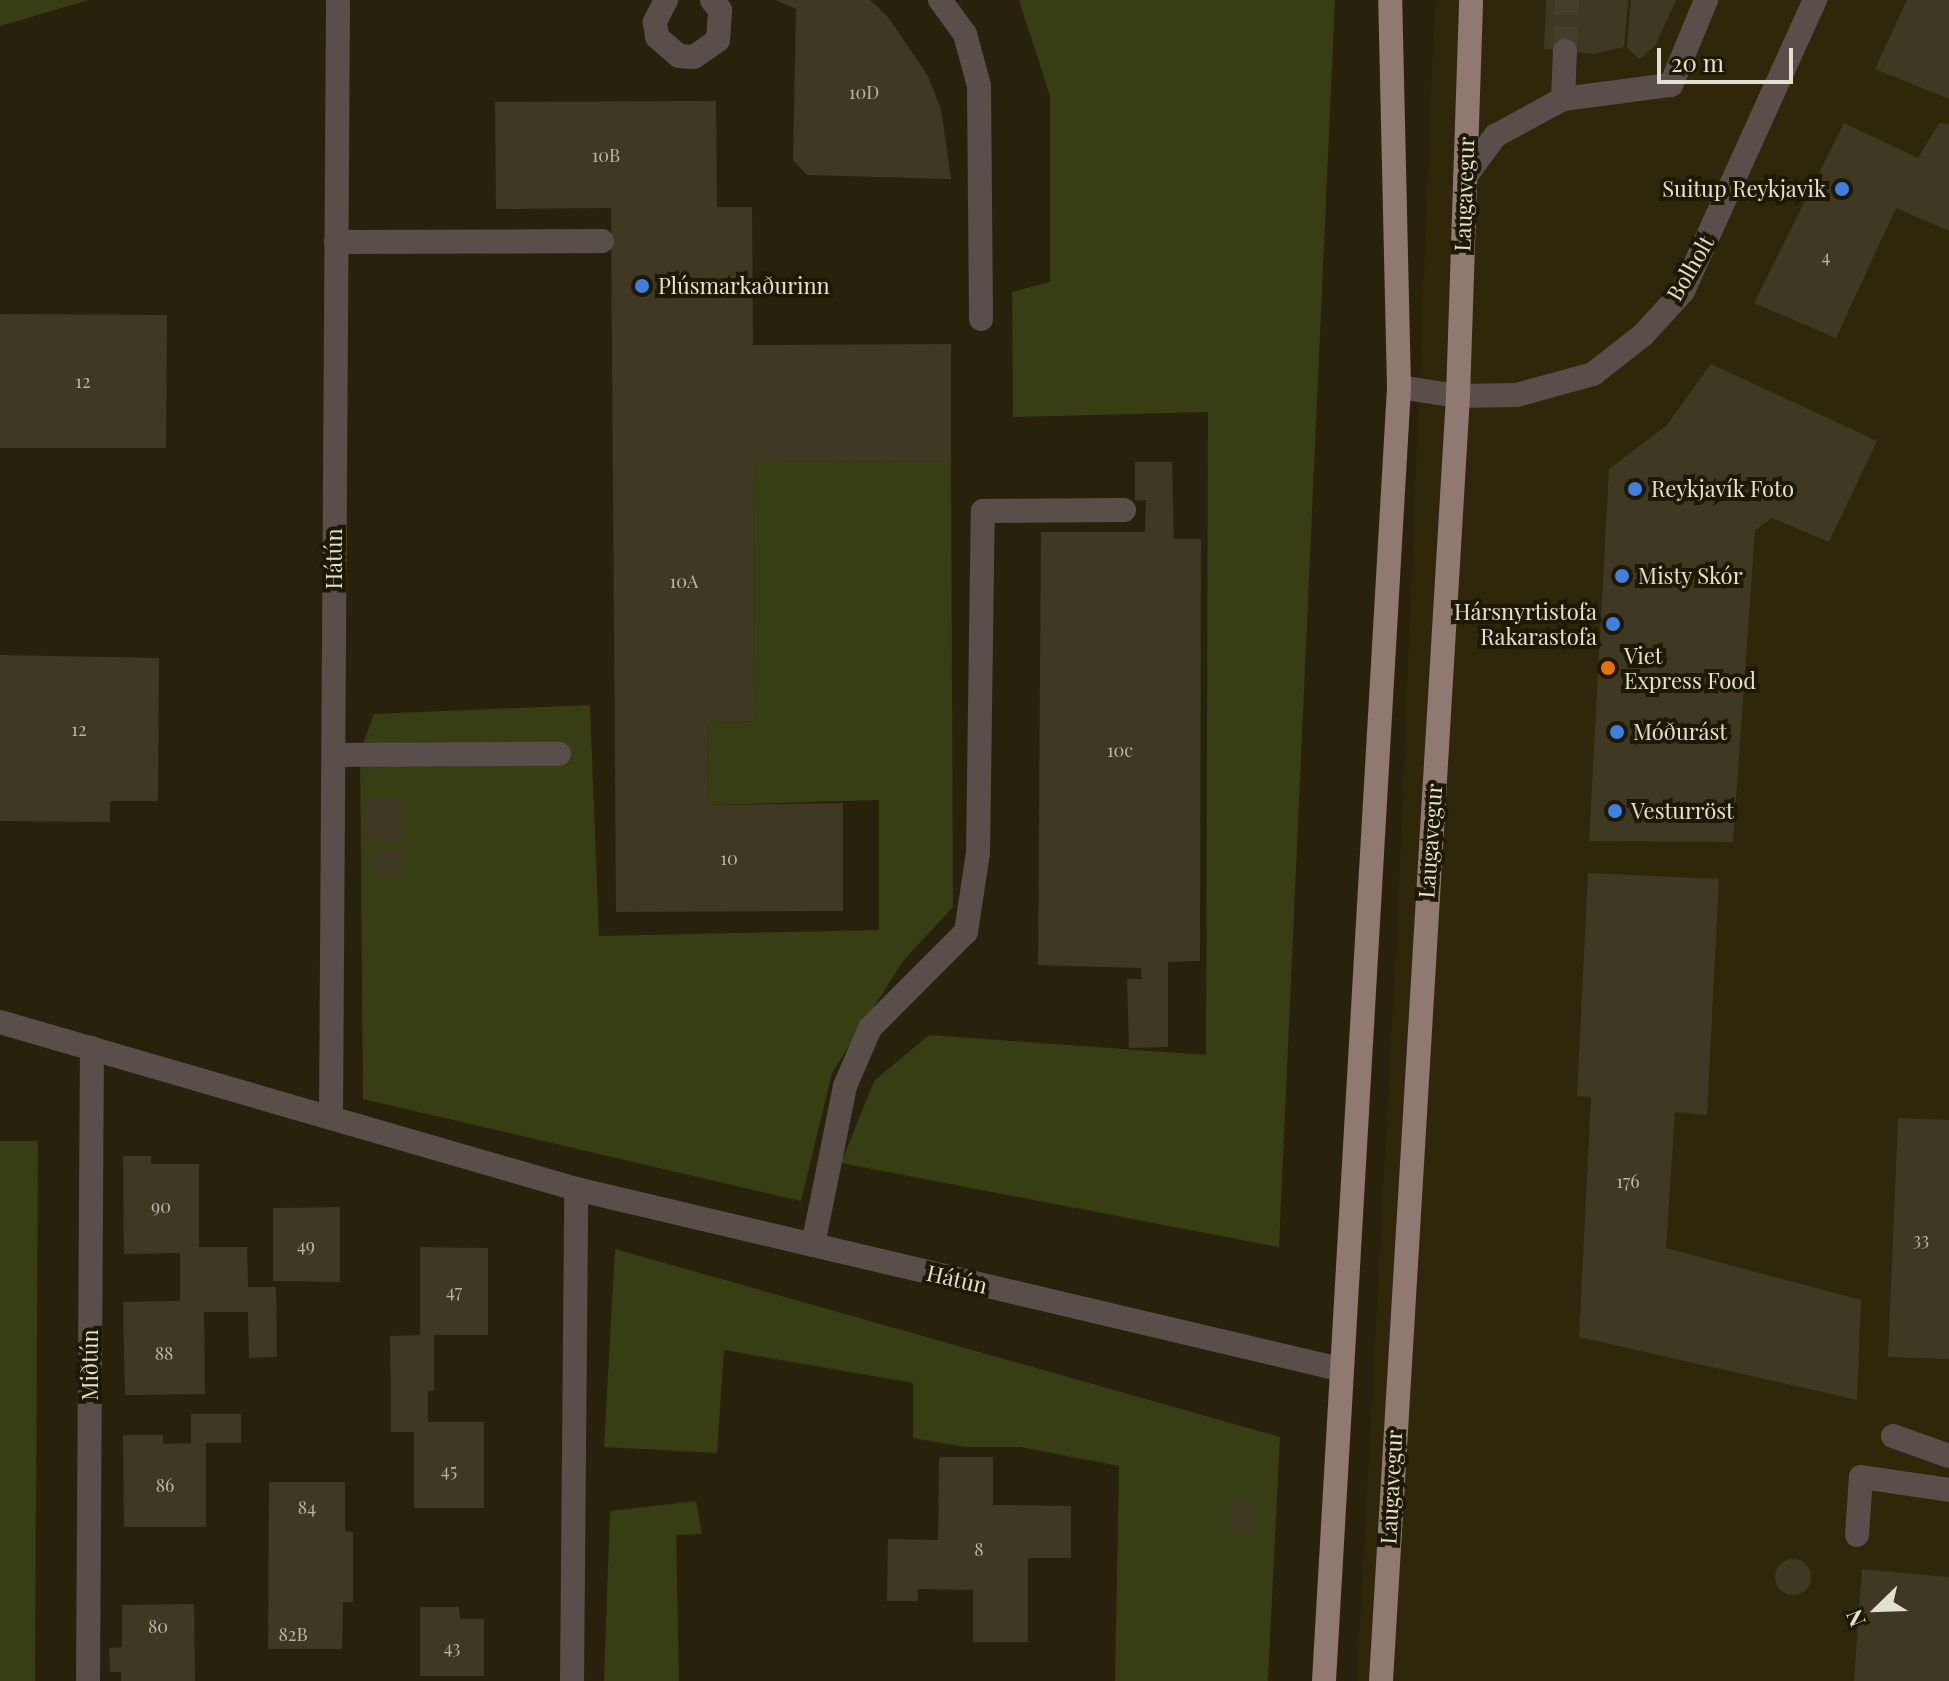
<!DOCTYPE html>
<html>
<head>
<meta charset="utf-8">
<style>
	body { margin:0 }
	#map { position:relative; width:1949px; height:1681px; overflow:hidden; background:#28220d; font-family:"Playfair Display",serif }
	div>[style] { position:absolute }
	.built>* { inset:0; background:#2e270a }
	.green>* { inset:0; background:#373e14 }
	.building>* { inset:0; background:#3f3923 }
	.round { border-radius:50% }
	.minor-tunnel>* { height:24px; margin-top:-12px; transform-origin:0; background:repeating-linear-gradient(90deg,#443e2b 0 24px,transparent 0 36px) }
	.minor>* { height:24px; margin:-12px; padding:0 12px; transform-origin:12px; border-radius:12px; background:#594e4a }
	.major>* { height:24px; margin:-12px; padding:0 12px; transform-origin:12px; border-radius:12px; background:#8f7971 }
	.dots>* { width:22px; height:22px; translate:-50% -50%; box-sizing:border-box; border:4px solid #1e1905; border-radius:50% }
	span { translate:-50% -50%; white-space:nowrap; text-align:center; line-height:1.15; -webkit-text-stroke:8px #1e1905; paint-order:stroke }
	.number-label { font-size:18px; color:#bab6a7 }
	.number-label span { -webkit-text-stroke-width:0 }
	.poi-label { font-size:22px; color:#e3e0d3 }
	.right { translate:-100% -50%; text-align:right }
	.left { translate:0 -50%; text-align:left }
	.street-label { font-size:22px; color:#e3e0d3 }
	.north { position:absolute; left:1837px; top:1569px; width:80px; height:80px; -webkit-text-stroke:6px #1e1905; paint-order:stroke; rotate:247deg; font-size:22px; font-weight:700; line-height:32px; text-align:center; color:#e3e0d3 }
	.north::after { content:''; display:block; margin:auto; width:28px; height:36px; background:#e3e0d3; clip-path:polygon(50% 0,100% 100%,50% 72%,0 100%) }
	.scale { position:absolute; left:1657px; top:48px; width:136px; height:36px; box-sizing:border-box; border:4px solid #e3e0d3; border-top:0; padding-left:10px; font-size:24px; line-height:28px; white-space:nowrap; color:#e3e0d3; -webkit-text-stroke:6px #1e1905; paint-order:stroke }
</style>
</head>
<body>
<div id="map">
	<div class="built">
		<i style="clip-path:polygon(1435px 0,1949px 0,1949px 1681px,1357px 1681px,1398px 914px)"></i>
	</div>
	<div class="green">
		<i style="clip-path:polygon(0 0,89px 0,0 26px)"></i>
		<i style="clip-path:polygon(1019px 0,1335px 0,1279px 1247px,841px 1163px,874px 1081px,929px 1035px,1206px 1055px,1208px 412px,1013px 417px,1012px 292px,1050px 282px,1050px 96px)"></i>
		<i style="clip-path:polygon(951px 461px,953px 907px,903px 961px,832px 1073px,801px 1201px,363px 1099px,360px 752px,374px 714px,590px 705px,599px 936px,879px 930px,879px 800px,708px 805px,707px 722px,755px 721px,754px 462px)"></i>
		<i style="clip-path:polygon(0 1141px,38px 1141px,35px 1681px,0 1681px)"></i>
		<i style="clip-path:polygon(615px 1249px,1280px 1437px,1268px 1681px,1115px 1681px,1119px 1466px,1020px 1447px,965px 1447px,913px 1438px,913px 1383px,724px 1350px,717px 1453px,604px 1447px)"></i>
		<i style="clip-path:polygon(696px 1501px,702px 1534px,676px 1535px,679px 1681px,604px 1681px,610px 1511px)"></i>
	</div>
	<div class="building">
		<i style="clip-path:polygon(776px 0,870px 0,888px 17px,928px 76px,941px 109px,951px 179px,807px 175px,793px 160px,796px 9px)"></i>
		<i style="clip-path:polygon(1546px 0,1628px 0,1624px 47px,1594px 54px,1544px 49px)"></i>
		<i style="clip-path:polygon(1631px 0,1676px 0,1655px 46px,1639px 59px,1627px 48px)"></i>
		<i style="clip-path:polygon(1907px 0,1949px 0,1949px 99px,1875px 69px)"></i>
		<i style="clip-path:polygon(716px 101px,717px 207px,752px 207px,753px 345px,951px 344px,951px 461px,754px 462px,755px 721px,707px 722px,708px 805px,843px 803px,843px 911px,616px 912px,611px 208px,496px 209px,495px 102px)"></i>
		<i style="clip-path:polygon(1844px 123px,1918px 158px,1939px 123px,1949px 124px,1949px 231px,1896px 208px,1836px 338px,1754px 303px)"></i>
		<i style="clip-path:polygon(0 314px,167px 315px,166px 448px,0 448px)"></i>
		<i style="clip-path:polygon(1711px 364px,1877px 441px,1829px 542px,1772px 518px,1755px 530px,1733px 842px,1589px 841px,1609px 469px,1666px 426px)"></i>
		<i style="clip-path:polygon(1135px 462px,1172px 462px,1174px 539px,1201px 539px,1200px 961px,1168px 962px,1168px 1047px,1129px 1048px,1127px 979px,1142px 979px,1141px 968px,1038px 965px,1041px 532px,1145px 532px,1146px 500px,1135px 501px)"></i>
		<i style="clip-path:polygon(0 655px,159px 658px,158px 801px,110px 801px,110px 822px,0 821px)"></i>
		<i style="clip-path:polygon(365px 799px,403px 799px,403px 842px,366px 842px)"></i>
		<i style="clip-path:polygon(374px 850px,403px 850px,403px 876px,374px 876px)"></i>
		<i style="clip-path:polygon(1588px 873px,1719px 879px,1707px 1115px,1675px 1112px,1666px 1248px,1861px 1300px,1857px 1400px,1579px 1337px,1591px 1097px,1577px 1096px)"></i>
		<i style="clip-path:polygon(1898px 1118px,1949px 1120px,1949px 1359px,1888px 1357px)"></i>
		<i style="clip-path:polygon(123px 1156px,151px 1156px,151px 1164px,199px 1164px,199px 1247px,247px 1247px,248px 1287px,276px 1287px,277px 1357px,249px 1358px,248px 1312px,204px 1312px,205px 1394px,125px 1395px,123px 1302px,180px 1301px,180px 1253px,124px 1254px)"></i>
		<i style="clip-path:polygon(340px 1207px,340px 1282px,273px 1281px,273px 1208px)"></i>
		<i style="clip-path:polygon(420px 1247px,488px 1248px,488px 1335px,434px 1335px,434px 1391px,428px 1391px,428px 1422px,484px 1422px,484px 1508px,414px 1508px,414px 1432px,391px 1432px,390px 1336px,420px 1335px)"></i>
		<i style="clip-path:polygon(191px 1414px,241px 1414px,241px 1443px,206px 1443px,206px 1527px,124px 1527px,123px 1435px,163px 1435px,163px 1444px,191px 1443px)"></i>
		<i style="clip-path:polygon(939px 1457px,993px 1457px,993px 1505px,1071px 1506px,1071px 1558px,1028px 1558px,1028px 1642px,973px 1642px,973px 1590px,918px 1589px,918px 1601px,887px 1601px,888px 1539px,938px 1540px)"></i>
		<i style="clip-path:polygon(269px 1482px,345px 1482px,345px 1531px,353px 1532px,353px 1602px,343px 1602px,342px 1649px,268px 1649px)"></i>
		<i style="clip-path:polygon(1232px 1500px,1256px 1500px,1255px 1534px,1231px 1533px)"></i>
		<i class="round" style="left:1775px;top:1559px;width:36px;height:36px"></i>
		<i style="clip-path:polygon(1862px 1569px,1949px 1577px,1949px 1681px,1854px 1681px)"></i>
		<i style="clip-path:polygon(194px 1604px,195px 1681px,121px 1681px,121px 1672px,110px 1672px,109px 1648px,122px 1647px,122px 1605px)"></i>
		<i style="clip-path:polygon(420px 1607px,459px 1607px,460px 1619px,484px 1619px,484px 1676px,420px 1676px)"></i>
	</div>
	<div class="minor-tunnel">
		<i style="left:1565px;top:51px;width:51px;rotate:-87.8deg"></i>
	</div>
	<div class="minor">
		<i style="left:666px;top:0;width:25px;rotate:117deg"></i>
		<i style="left:655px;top:22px;width:15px;rotate:82deg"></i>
		<i style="left:657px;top:37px;width:29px;rotate:41deg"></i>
		<i style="left:679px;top:56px;width:15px;rotate:4deg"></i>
		<i style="left:694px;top:57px;width:29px;rotate:-35deg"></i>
		<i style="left:718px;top:40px;width:30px;rotate:-86deg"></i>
		<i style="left:720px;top:10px;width:13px;rotate:-129deg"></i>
		<i style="left:940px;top:0;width:42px;rotate:53.7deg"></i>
		<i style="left:965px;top:34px;width:54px;rotate:74.9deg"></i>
		<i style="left:979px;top:86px;width:233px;rotate:89.5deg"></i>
		<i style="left:1563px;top:99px;width:109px;rotate:-7.4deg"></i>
		<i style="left:1671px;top:85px;width:92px;rotate:-67.6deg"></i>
		<i style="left:1465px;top:177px;width:51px;rotate:-53.8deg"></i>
		<i style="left:1495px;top:136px;width:77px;rotate:-28.6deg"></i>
		<i style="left:1563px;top:99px;width:48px;rotate:-87.6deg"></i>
		<i style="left:336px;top:242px;width:266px;rotate:-0.2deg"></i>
		<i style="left:1399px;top:387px;width:60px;rotate:8.7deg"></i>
		<i style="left:1458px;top:396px;width:59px;rotate:-1deg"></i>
		<i style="left:1517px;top:395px;width:79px;rotate:-15.4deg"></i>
		<i style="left:1593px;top:374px;width:63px;rotate:-38deg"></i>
		<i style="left:1643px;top:335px;width:59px;rotate:-47.7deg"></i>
		<i style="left:1683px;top:291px;width:320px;rotate:-65.6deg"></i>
		<i style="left:334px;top:755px;width:225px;rotate:-0.3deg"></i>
		<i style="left:0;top:1022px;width:600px;rotate:16.17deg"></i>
		<i style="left:576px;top:1189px;width:784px;rotate:13.27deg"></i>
		<i style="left:331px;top:1118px;width:1118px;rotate:-89.64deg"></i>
		<i style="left:813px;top:1245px;width:162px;rotate:-78.6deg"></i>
		<i style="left:845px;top:1086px;width:63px;rotate:-66.7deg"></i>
		<i style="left:870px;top:1028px;width:136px;rotate:-45deg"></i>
		<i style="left:966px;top:932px;width:80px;rotate:-81.4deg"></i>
		<i style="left:978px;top:853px;width:342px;rotate:-89.2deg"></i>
		<i style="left:983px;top:511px;width:141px;rotate:-0.4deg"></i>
		<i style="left:1893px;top:1436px;width:59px;rotate:19.7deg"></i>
		<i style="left:1857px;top:1535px;width:58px;rotate:-86.1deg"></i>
		<i style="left:1861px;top:1477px;width:89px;rotate:8.4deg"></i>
		<i style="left:88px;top:1681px;width:633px;rotate:-89.64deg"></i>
		<i style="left:572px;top:1681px;width:492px;rotate:-89.5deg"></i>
	</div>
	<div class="major">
		<i style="left:1324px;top:1681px;width:1296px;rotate:-86.68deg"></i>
		<i style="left:1399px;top:387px;width:387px;rotate:-91.3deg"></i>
		<i style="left:1381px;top:1681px;width:1287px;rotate:-86.57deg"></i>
		<i style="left:1458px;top:396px;width:396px;rotate:-88.1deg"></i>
	</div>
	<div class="dots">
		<i style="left:1842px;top:189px;background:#3f7fe0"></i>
		<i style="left:642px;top:286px;background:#3f7fe0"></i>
		<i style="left:1635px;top:489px;background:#3f7fe0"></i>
		<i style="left:1622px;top:576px;background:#3f7fe0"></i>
		<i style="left:1613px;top:624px;background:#3f7fe0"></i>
		<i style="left:1608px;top:668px;background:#e8710a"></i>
		<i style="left:1617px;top:732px;background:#3f7fe0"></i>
		<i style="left:1615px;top:811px;background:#3f7fe0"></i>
	</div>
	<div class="number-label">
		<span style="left:864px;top:92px">10D</span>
		<span style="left:606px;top:155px">10B</span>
		<span style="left:1826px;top:256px">4</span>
		<span style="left:83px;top:381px">12</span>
		<span style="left:684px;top:581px">10A</span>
		<span style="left:79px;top:729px">12</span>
		<span style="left:1120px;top:750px">10c</span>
		<span style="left:729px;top:858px">10</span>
		<span style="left:1628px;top:1181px">176</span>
		<span style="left:161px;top:1206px">90</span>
		<span style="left:1921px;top:1239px">33</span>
		<span style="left:306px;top:1245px">49</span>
		<span style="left:454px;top:1291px">47</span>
		<span style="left:164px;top:1353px">88</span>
		<span style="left:449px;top:1470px">45</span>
		<span style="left:165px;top:1485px">86</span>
		<span style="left:307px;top:1507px">84</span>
		<span style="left:979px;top:1549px">8</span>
		<span style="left:158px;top:1626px">80</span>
		<span style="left:293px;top:1634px">82B</span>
		<span style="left:452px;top:1647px">43</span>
	</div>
	<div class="poi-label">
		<span class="right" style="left:1826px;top:189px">Suitup Reykjavik</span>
		<span class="left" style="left:658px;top:286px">Plúsmarkaðurinn</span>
		<span class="left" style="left:1651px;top:489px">Reykjavík Foto</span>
		<span class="left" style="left:1638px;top:576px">Misty Skór</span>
		<span class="right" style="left:1597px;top:624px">Hársnyrtistofa<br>Rakarastofa</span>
		<span class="left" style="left:1624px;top:668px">Viet<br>Express Food</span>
		<span class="left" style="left:1633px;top:732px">Móðurást</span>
		<span class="left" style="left:1631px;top:811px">Vesturröst</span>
	</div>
	<div class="street-label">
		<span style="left:1464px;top:194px;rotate:-88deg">Laugavegur</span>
		<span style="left:1690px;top:268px;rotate:-60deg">Bolholt</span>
		<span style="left:334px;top:559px;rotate:-90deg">Hátún</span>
		<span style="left:1430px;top:841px;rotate:-86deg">Laugavegur</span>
		<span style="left:957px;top:1279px;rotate:13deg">Hátún</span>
		<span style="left:90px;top:1365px;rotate:-90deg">Miðtún</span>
		<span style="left:1391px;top:1487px;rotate:-87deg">Laugavegur</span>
	</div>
	<div class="north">N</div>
	<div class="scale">20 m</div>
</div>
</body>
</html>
